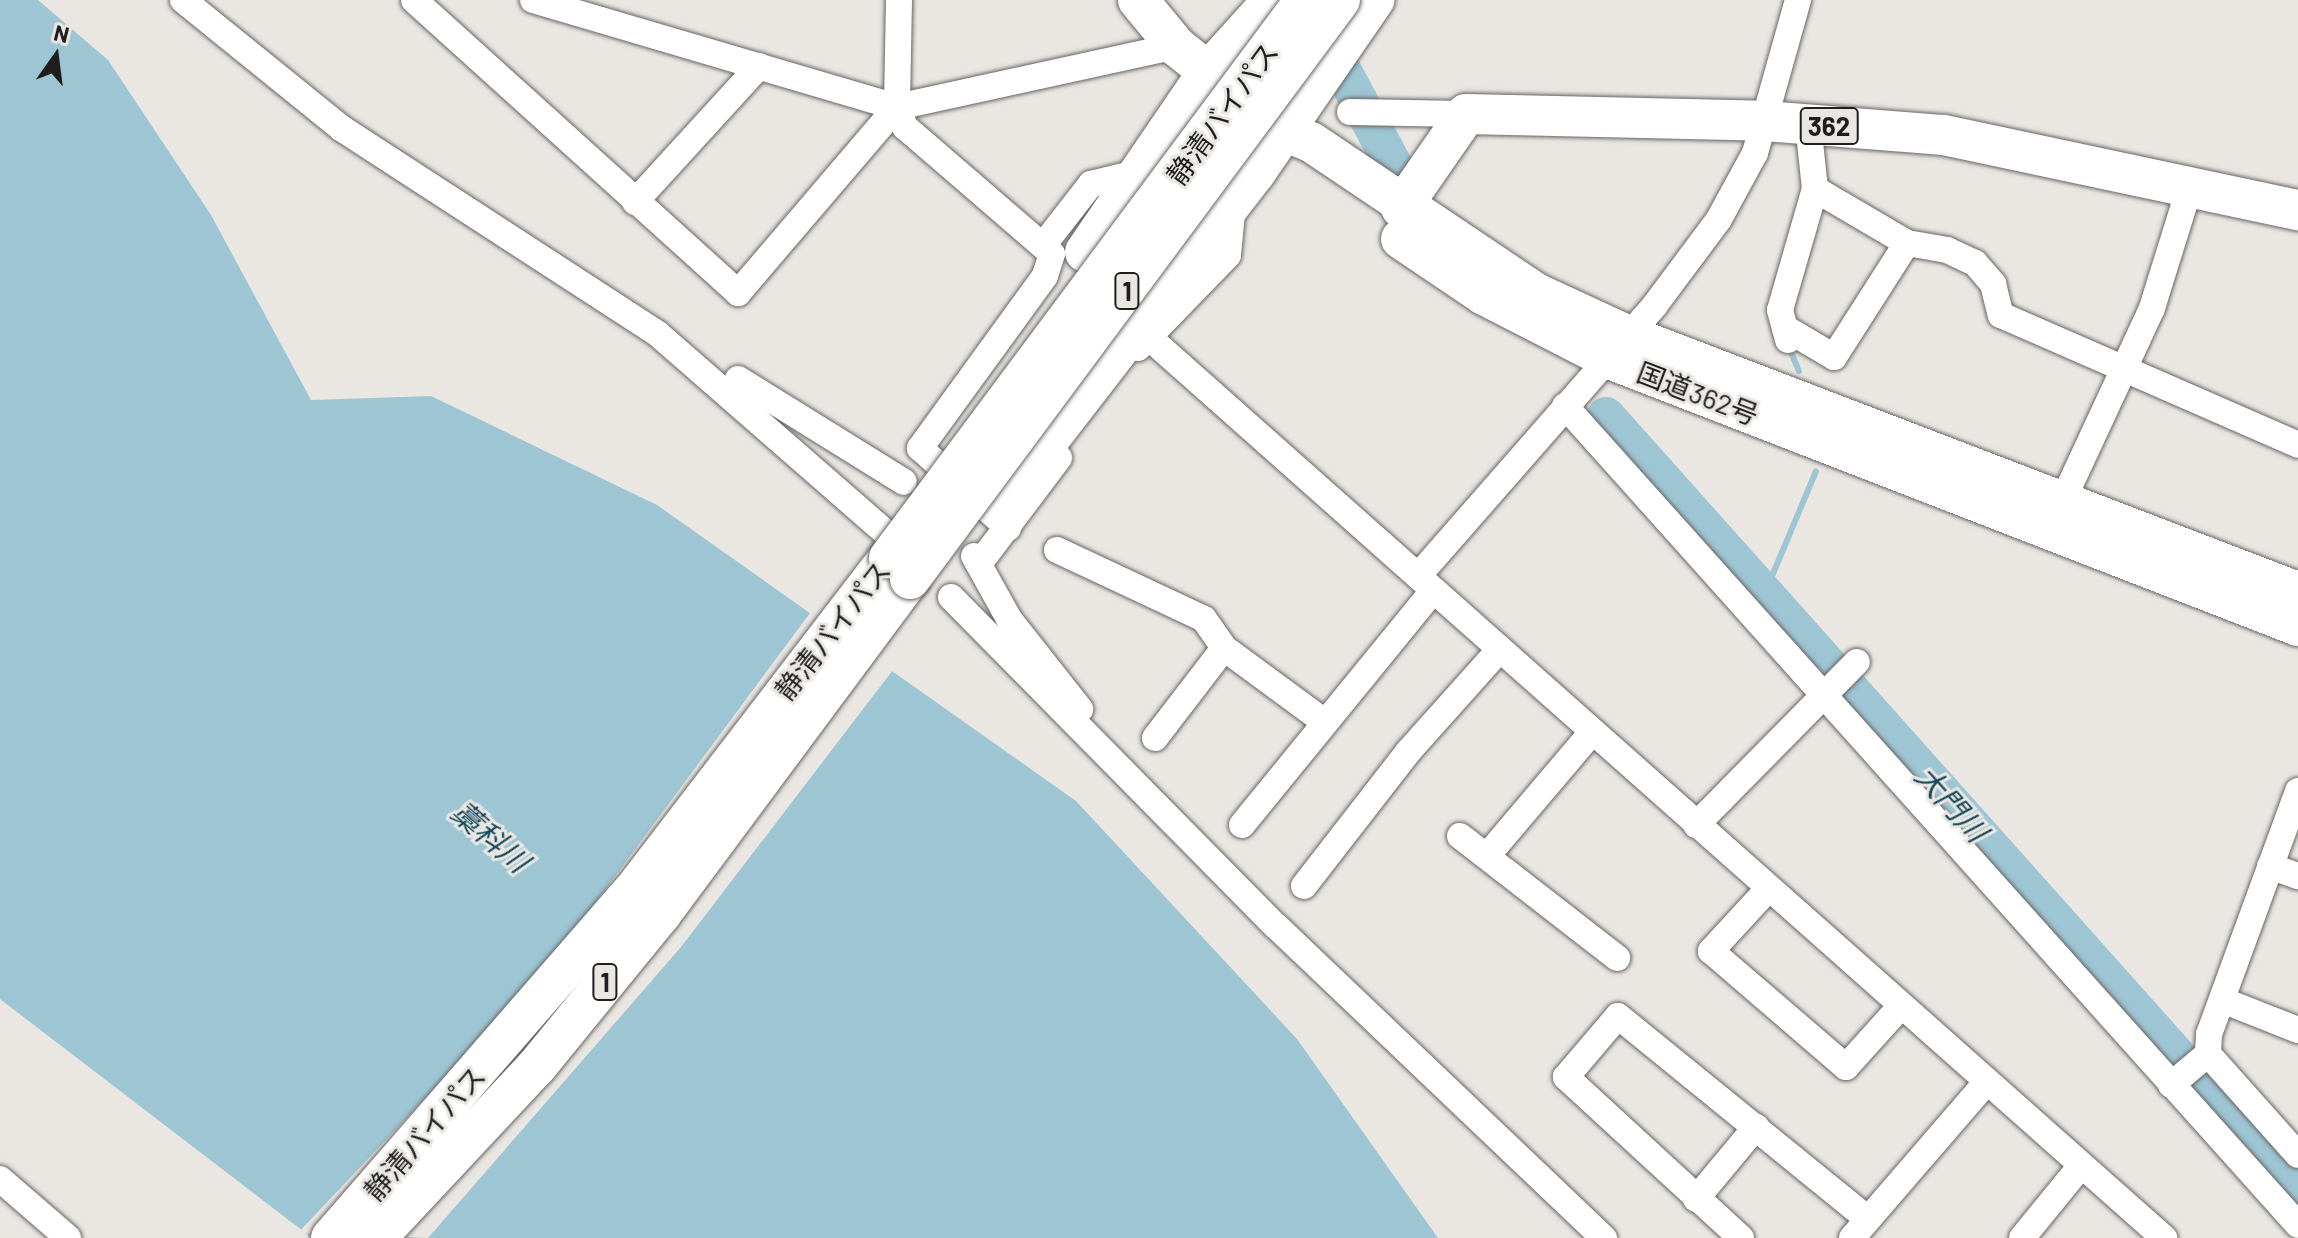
<!DOCTYPE html>
<html>
<head>
<meta charset="utf-8">
<style>
	body { margin:0 }
	#map { position:relative; width:2298px; height:1238px; overflow:hidden; background:#eae7e3; font-family:Barlow,"Noto Sans JP",sans-serif }
	div>[style] { position:absolute }
	.water>* { inset:0; background:#9ec5d4 }
	.pier>* { inset:0; background:#eae7e3 }
	.stream>* { height:6px; margin:-3px; padding:0 3px; transform-origin:3px; border-radius:3px; background:#9ec5d4 }
	.river>* { height:38px; margin:-19px; padding:0 19px; transform-origin:19px; border-radius:19px; background:#9ec5d4 }
	.roads { filter:drop-shadow(0 0 2px #686563) drop-shadow(0 0 2px #686563) }
	.minor>* { height:26px; margin:-13px; padding:0 13px; transform-origin:13px; border-radius:13px; background:#fff }
	.highway>* { height:40px; margin:-20px; padding:0 20px; transform-origin:20px; border-radius:20px; background:#fff }
	.bridges { filter:drop-shadow(0 0 2px #686563) drop-shadow(0 0 2px #686563) }
	.highway-bridge>* { height:40px; margin:-20px; padding:0 20px; transform-origin:20px; border-radius:20px; background:#fff }
	span { translate:-50% -50%; white-space:nowrap; text-align:center; line-height:1.15; -webkit-text-stroke:6px #eae7e3; paint-order:stroke }
	.shield-label span { padding:2px 6px; background:#eae7e3; border:2px solid; border-radius:6px; -webkit-text-stroke-width:0 }
	.shield-label { font-size:26px; color:#1f1e1c; font-weight:700 }
	.street-label { font-size:28px; color:#1f1e1c }
	.water-label { font-size:30px; color:#13495a; font-style:italic }
	.north { position:absolute; left:16px; top:16px; width:80px; height:80px; -webkit-text-stroke:6px #eae7e3; paint-order:stroke; rotate:14deg; font-size:22px; font-weight:700; line-height:32px; text-align:center; color:#1f1e1c }
	.north::after { content:''; display:block; margin:auto; width:28px; height:36px; background:#1f1e1c; clip-path:polygon(50% 0,100% 100%,50% 72%,0 100%) }
</style>
</head>
<body>
<div id="map">
	<div class="water">
		<i style="clip-path:polygon(0 0,38px 0,108px 60px,211px 215px,311px 400px,431px 396px,657px 505px,1076px 801px,1297px 1039px,1438px 1238px,312px 1238px,0 999px)"></i>
	</div>
	<div class="pier">
		<i style="clip-path:polygon(813px 609px,896px 666px,681px 947px,428px 1238px,298px 1233px,544px 972px)"></i>
	</div>
	<div class="stream">
		<i style="left:1790px;top:350px;width:23px;rotate:67deg"></i>
		<i style="left:1764px;top:595px;width:134px;rotate:-67.2deg"></i>
	</div>
	<div class="river">
		<i style="left:1339px;top:64px;width:118px;rotate:61.7deg"></i>
		<i style="left:1606px;top:416px;width:1039px;rotate:48.24deg"></i>
	</div>
	<div class="roads">
		<div class="minor">
			<i style="left:183px;top:0;width:203px;rotate:39deg"></i>
			<i style="left:341px;top:128px;width:378px;rotate:33deg"></i>
			<i style="left:658px;top:334px;width:304px;rotate:41.1deg"></i>
			<i style="left:414px;top:0;width:437px;rotate:42.1deg"></i>
			<i style="left:738px;top:293px;width:245px;rotate:-49.5deg"></i>
			<i style="left:533px;top:0;width:379px;rotate:16.4deg"></i>
			<i style="left:897px;top:107px;width:286px;rotate:-12.3deg"></i>
			<i style="left:899px;top:0;width:107px;rotate:91.1deg"></i>
			<i style="left:897px;top:107px;width:22px;rotate:68deg"></i>
			<i style="left:905px;top:127px;width:194px;rotate:40.8deg"></i>
			<i style="left:1052px;top:254px;width:23px;rotate:108deg"></i>
			<i style="left:1045px;top:276px;width:213px;rotate:126deg"></i>
			<i style="left:920px;top:448px;width:119px;rotate:42.3deg"></i>
			<i style="left:1350px;top:112px;width:116px;rotate:1deg"></i>
			<i style="left:1815px;top:189px;width:107px;rotate:30.4deg"></i>
			<i style="left:635px;top:202px;width:184px;rotate:-47.6deg"></i>
			<i style="left:1045px;top:243px;width:75px;rotate:-52.1deg"></i>
			<i style="left:1091px;top:184px;width:46px;rotate:-13.7deg"></i>
			<i style="left:1785px;top:328px;width:57px;rotate:30.6deg"></i>
			<i style="left:1834px;top:357px;width:135px;rotate:-57.4deg"></i>
			<i style="left:1907px;top:243px;width:41px;rotate:9.9deg"></i>
			<i style="left:1947px;top:250px;width:31px;rotate:25deg"></i>
			<i style="left:1975px;top:263px;width:28px;rotate:49deg"></i>
			<i style="left:1993px;top:284px;width:32px;rotate:76deg"></i>
			<i style="left:2001px;top:315px;width:324px;rotate:23.6deg"></i>
			<i style="left:1788px;top:340px;width:31px;rotate:-105deg"></i>
			<i style="left:1780px;top:310px;width:126px;rotate:-73.9deg"></i>
			<i style="left:1815px;top:189px;width:65px;rotate:-96.1deg"></i>
			<i style="left:1153px;top:341px;width:1352px;rotate:41.58deg"></i>
			<i style="left:1138px;top:348px;width:129px;rotate:-45.9deg"></i>
			<i style="left:1228px;top:255px;width:53px;rotate:-84.6deg"></i>
			<i style="left:738px;top:379px;width:195px;rotate:31.8deg"></i>
			<i style="left:1565px;top:406px;width:1099px;rotate:48.17deg"></i>
			<i style="left:2063px;top:500px;width:212px;rotate:-65.1deg"></i>
			<i style="left:2152px;top:308px;width:128px;rotate:-72.7deg"></i>
			<i style="left:1057px;top:550px;width:162px;rotate:25.1deg"></i>
			<i style="left:1204px;top:619px;width:35px;rotate:55deg"></i>
			<i style="left:1224px;top:648px;width:122px;rotate:36.3deg"></i>
			<i style="left:974px;top:556px;width:72px;rotate:60.9deg"></i>
			<i style="left:1009px;top:619px;width:115px;rotate:51.7deg"></i>
			<i style="left:979px;top:564px;width:133px;rotate:-53deg"></i>
			<i style="left:1418px;top:576px;width:360px;rotate:-48.8deg"></i>
			<i style="left:1655px;top:305px;width:107px;rotate:-53.3deg"></i>
			<i style="left:1719px;top:219px;width:75px;rotate:-61.4deg"></i>
			<i style="left:1755px;top:153px;width:159px;rotate:-74.3deg"></i>
			<i style="left:951px;top:597px;width:462px;rotate:45.4deg"></i>
			<i style="left:1276px;top:926px;width:453px;rotate:43.6deg"></i>
			<i style="left:1155px;top:738px;width:113px;rotate:-52.5deg"></i>
			<i style="left:2298px;top:791px;width:259px;rotate:110.1deg"></i>
			<i style="left:2209px;top:1034px;width:20px;rotate:93deg"></i>
			<i style="left:2208px;top:1054px;width:135px;rotate:48.3deg"></i>
			<i style="left:1242px;top:825px;width:303px;rotate:-50.8deg"></i>
			<i style="left:1696px;top:825px;width:229px;rotate:-45.4deg"></i>
			<i style="left:1460px;top:836px;width:199px;rotate:37.8deg"></i>
			<i style="left:1487px;top:856px;width:162px;rotate:-49.7deg"></i>
			<i style="left:2270px;top:866px;width:30px;rotate:20deg"></i>
			<i style="left:1304px;top:886px;width:170px;rotate:-52.2deg"></i>
			<i style="left:1408px;top:752px;width:138px;rotate:-48.2deg"></i>
			<i style="left:1769px;top:888px;width:86px;rotate:132.6deg"></i>
			<i style="left:1711px;top:951px;width:178px;rotate:40.7deg"></i>
			<i style="left:1846px;top:1067px;width:81px;rotate:-48deg"></i>
			<i style="left:2222px;top:1000px;width:82px;rotate:21.5deg"></i>
			<i style="left:2171px;top:1085px;width:48px;rotate:-40deg"></i>
			<i style="left:0;top:1179px;width:90px;rotate:40.9deg"></i>
			<i style="left:1696px;top:1199px;width:94px;rotate:-50.2deg"></i>
			<i style="left:1741px;top:1238px;width:238px;rotate:-137.4deg"></i>
			<i style="left:1566px;top:1077px;width:80px;rotate:-49.6deg"></i>
			<i style="left:1618px;top:1016px;width:322px;rotate:39.1deg"></i>
			<i style="left:1852px;top:1238px;width:203px;rotate:-49.2deg"></i>
			<i style="left:2022px;top:1238px;width:90px;rotate:-50.8deg"></i>
		</div>
		<div class="highway">
			<i style="left:1138px;top:0;width:60px;rotate:50.4deg"></i>
			<i style="left:1176px;top:46px;width:134px;rotate:38.7deg"></i>
			<i style="left:1281px;top:130px;width:32px;rotate:22deg"></i>
			<i style="left:1311px;top:142px;width:271px;rotate:33.9deg"></i>
			<i style="left:1536px;top:293px;width:100px;rotate:24.8deg"></i>
			<i style="left:1627px;top:335px;width:719px;rotate:20.96deg"></i>
			<i style="left:1401px;top:208px;width:114px;rotate:-55.3deg"></i>
			<i style="left:1466px;top:114px;width:299px;rotate:1.3deg"></i>
			<i style="left:1765px;top:121px;width:180px;rotate:4.5deg"></i>
			<i style="left:1944px;top:135px;width:362px;rotate:12deg"></i>
			<i style="left:1401px;top:239px;width:100px;rotate:34deg"></i>
			<i style="left:1484px;top:295px;width:138px;rotate:27.1deg"></i>
			<i style="left:1607px;top:358px;width:741px;rotate:21.2deg"></i>
			<i style="left:1085px;top:252px;width:217px;rotate:-55.7deg"></i>
			<i style="left:1207px;top:73px;width:98px;rotate:-47.9deg"></i>
			<i style="left:997px;top:507px;width:423px;rotate:-52.3deg"></i>
			<i style="left:1256px;top:172px;width:209px;rotate:-55.5deg"></i>
			<i style="left:331px;top:1238px;width:471px;rotate:-49deg"></i>
			<i style="left:640px;top:882px;width:409px;rotate:-52.5deg"></i>
			<i style="left:376px;top:1238px;width:236px;rotate:-46.9deg"></i>
			<i style="left:537px;top:1066px;width:196px;rotate:-50.8deg"></i>
			<i style="left:661px;top:914px;width:417px;rotate:-53.4deg"></i>
		</div>
	</div>
	<div class="bridges">
		<div class="highway-bridge">
			<i style="left:889px;top:558px;width:696px;rotate:-53.29deg"></i>
			<i style="left:910px;top:579px;width:721px;rotate:-53.4deg"></i>
		</div>
	</div>
	<div class="shield-label">
		<span style="left:1829px;top:126px">362</span>
		<span style="left:1127px;top:291px">1</span>
		<span style="left:605px;top:982px">1</span>
	</div>
	<div class="street-label">
		<span style="left:1222px;top:113px;rotate:-54deg">静清バイパス</span>
		<span style="left:1698px;top:393px;rotate:21deg">国道362号</span>
		<span style="left:832px;top:630px;rotate:-52deg">静清バイパス</span>
		<span style="left:424px;top:1133px;rotate:-49deg">静清バイパス</span>
	</div>
	<div class="water-label">
		<span style="left:1952px;top:803px;rotate:48deg">大門川</span>
		<span style="left:491px;top:836px;rotate:41deg">藁科川</span>
	</div>
	<div class="north">N</div>
</div>
</body>
</html>
